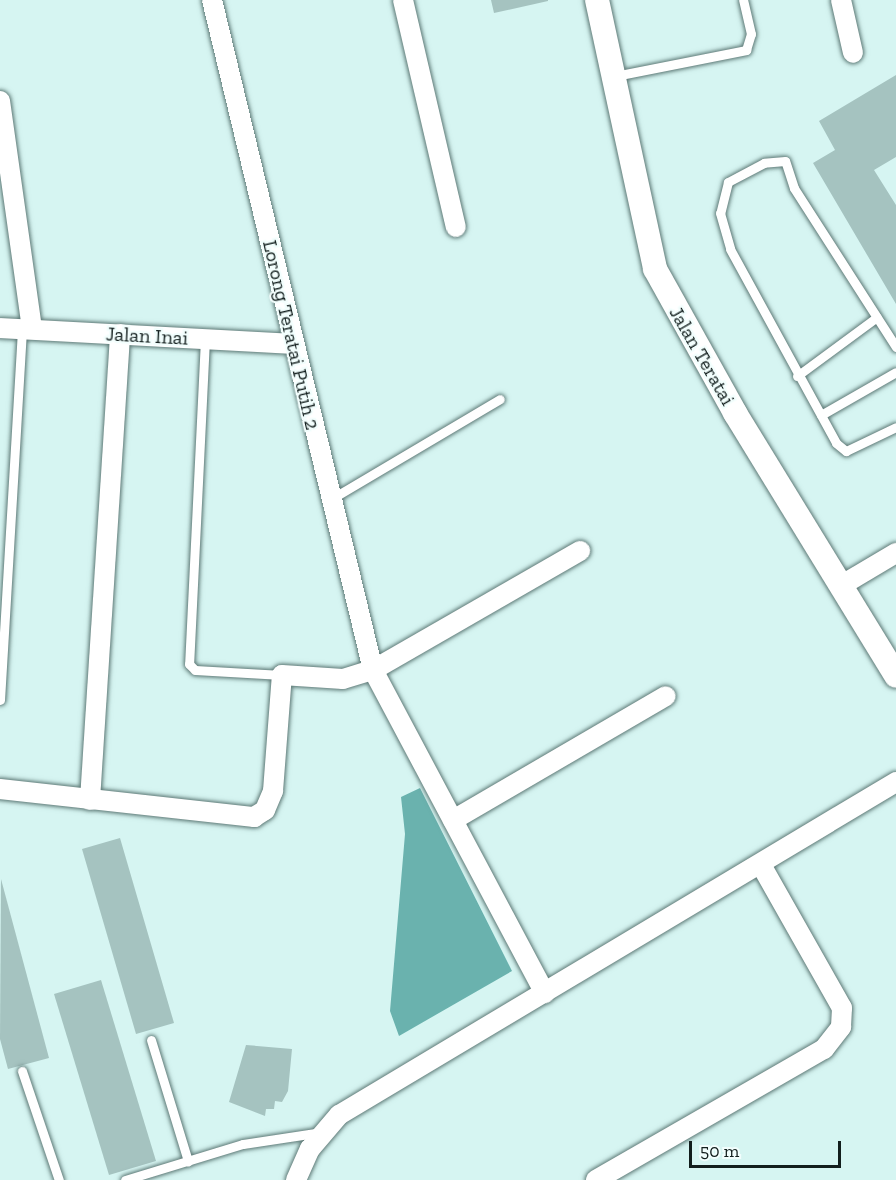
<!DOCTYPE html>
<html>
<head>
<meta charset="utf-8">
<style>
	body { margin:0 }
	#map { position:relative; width:896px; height:1180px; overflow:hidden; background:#d6f5f2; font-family:"Zilla Slab",serif }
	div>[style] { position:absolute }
	.water>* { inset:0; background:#6ab2ae }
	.building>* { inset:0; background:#a5c3c0 }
	.roads { filter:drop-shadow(0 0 2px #5d7976) drop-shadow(0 0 2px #5d7976) }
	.service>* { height:9px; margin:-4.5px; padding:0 4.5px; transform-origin:4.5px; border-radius:4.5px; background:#fff }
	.minor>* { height:20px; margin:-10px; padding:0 10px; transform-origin:10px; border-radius:10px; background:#fff }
	.tertiary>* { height:24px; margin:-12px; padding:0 12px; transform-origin:12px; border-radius:12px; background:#fff }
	span { translate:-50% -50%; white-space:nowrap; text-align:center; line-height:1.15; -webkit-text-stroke:4.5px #f2fefd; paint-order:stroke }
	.street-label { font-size:20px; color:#121e1d }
	.scale { position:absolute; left:689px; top:1141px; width:152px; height:27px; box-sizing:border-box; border:3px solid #121e1d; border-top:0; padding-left:8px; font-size:18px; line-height:21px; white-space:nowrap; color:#121e1d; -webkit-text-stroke:4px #f2fefd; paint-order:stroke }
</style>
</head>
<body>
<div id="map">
	<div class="water">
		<i style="clip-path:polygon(420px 788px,512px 971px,399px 1036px,390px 1011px,405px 834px,401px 797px)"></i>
	</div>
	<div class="building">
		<i style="clip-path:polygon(491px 0,548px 0,548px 1px,494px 13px)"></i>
		<i style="clip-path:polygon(896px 75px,896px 157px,874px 170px,896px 205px,896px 304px,813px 163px,835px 150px,819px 121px)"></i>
		<i style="clip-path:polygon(120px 838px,174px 1023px,136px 1034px,82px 849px)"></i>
		<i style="clip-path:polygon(1px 879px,49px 1058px,8px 1069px,0 1039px)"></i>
		<i style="clip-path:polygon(101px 980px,156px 1161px,109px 1175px,54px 994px)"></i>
		<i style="clip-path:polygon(246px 1045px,292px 1049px,288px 1091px,282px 1102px,275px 1101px,274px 1109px,266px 1109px,265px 1116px,229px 1102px)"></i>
	</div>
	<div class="roads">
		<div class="service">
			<i style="left:615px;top:76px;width:134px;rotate:-11.2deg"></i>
			<i style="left:746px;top:50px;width:17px;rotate:-73deg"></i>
			<i style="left:751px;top:34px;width:35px;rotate:-103deg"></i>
			<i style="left:205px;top:339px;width:325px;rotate:92.8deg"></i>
			<i style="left:189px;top:664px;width:8px;rotate:45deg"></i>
			<i style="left:195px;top:670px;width:87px;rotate:3.3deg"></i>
			<i style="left:896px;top:347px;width:189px;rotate:-122.7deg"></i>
			<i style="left:794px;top:188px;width:28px;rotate:-108deg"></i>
			<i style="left:785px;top:161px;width:21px;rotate:175deg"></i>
			<i style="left:764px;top:163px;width:41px;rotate:152.2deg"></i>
			<i style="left:728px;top:182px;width:32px;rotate:104deg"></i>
			<i style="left:720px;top:213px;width:37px;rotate:74deg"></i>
			<i style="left:730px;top:249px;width:221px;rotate:61.3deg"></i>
			<i style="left:836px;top:443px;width:13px;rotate:39deg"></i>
			<i style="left:846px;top:451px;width:55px;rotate:-25.6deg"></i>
			<i style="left:797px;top:376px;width:99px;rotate:-36.4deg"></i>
			<i style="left:821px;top:415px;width:86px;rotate:-29.8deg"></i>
			<i style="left:331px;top:499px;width:196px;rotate:-30.6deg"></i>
			<i style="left:0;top:700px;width:372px;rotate:-86.6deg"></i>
			<i style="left:151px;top:1040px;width:127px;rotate:73deg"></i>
			<i style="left:22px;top:1071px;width:115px;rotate:71.3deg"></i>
			<i style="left:125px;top:1180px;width:123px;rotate:-17deg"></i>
			<i style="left:243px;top:1144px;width:80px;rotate:-8.6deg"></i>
		</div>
		<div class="minor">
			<i style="left:212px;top:0;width:689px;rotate:76.49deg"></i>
			<i style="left:373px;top:670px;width:366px;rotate:62deg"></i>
			<i style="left:403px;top:0;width:233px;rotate:76.9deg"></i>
			<i style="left:841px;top:0;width:54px;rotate:77.2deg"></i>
			<i style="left:0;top:101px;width:230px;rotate:82deg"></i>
			<i style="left:0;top:328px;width:294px;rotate:3.1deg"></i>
			<i style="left:842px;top:585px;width:63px;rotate:-30.7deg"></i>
			<i style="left:0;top:789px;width:256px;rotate:6.3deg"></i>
			<i style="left:254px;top:817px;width:13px;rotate:-32deg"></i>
			<i style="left:265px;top:810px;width:21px;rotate:-67deg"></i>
			<i style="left:273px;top:791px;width:116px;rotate:-85.6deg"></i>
			<i style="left:282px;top:675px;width:61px;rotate:3.8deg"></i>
			<i style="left:343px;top:679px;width:31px;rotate:-17deg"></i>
			<i style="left:373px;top:670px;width:239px;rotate:-29.9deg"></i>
			<i style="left:90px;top:800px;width:467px;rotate:-86.3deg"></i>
			<i style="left:453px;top:820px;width:246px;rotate:-30.2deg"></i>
			<i style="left:296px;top:1180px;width:34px;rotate:-66deg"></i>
			<i style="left:310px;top:1149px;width:45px;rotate:-49.5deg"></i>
			<i style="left:339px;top:1115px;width:649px;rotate:-30.87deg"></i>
			<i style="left:596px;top:1180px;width:263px;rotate:-29.9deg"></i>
			<i style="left:824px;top:1049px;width:28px;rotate:-52deg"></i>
			<i style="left:841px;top:1027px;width:19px;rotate:-87deg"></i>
			<i style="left:842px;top:1008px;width:164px;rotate:-119.5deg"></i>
		</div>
		<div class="tertiary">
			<i style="left:597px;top:0;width:275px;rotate:77.8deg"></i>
			<i style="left:655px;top:269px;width:165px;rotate:60.9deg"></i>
			<i style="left:735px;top:413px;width:308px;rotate:58.5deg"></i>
		</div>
	</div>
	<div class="street-label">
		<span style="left:291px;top:335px;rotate:77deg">Lorong Teratai Putih 2</span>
		<span style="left:147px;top:336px;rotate:3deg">Jalan Inai</span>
		<span style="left:702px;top:356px;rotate:60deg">Jalan Teratai</span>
	</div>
	<div class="scale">50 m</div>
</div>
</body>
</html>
